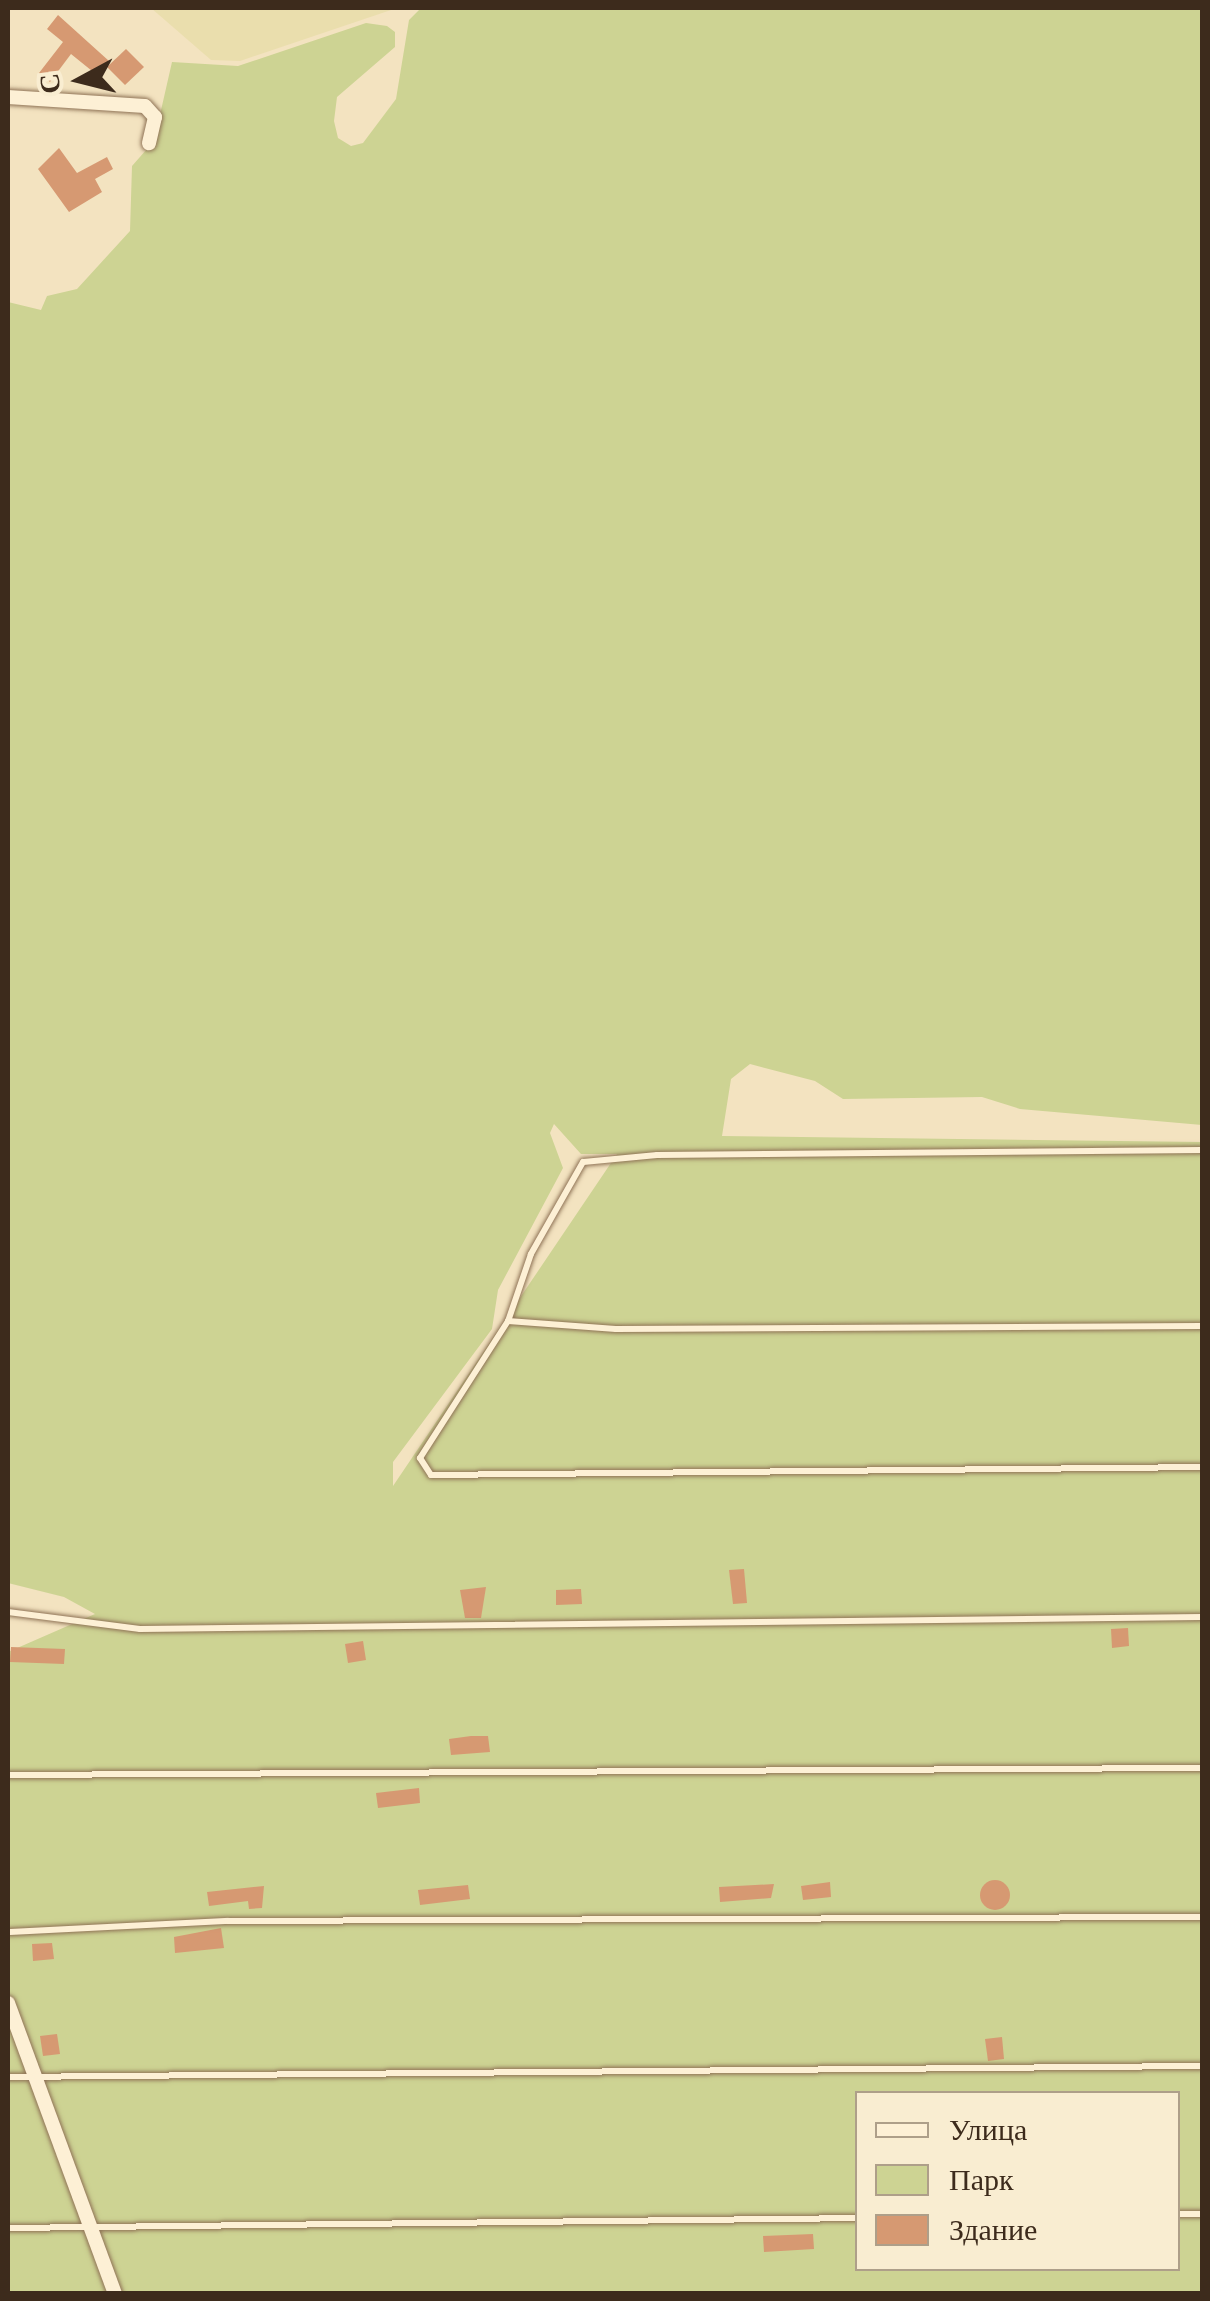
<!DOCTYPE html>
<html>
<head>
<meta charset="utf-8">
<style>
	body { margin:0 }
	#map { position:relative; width:1210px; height:2301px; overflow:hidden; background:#f3e3c0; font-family:"Times New Roman",serif }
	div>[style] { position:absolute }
	.farmland>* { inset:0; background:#eadead }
	.green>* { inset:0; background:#cdd393 }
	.building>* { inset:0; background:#d69972 }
	.round { border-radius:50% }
	.roads { filter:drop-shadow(0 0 2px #8f7356) drop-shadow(0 0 2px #8f7356) }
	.lane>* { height:6px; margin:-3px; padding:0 3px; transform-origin:3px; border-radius:3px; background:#fdf0d5 }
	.street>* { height:14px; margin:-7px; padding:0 7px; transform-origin:7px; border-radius:7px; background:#fdf0d5 }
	span { translate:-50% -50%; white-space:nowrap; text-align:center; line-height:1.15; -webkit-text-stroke:8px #f9edd1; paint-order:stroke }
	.frame { position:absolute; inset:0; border:10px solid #3d2b1c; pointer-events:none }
	.legend { position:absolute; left:855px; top:2091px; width:325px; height:180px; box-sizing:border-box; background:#f9edd1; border:2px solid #ae9f89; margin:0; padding:12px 18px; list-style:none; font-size:30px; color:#3d2b1c }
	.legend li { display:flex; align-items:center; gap:20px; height:50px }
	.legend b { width:50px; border:2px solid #ae9f89 }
	.north { position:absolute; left:30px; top:30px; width:100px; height:100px; -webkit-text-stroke:8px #f9edd1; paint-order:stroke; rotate:263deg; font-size:28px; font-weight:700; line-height:40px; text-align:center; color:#3d2b1c }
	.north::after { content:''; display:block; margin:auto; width:35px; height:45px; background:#3d2b1c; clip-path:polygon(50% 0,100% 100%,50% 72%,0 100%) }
</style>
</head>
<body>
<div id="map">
	<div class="farmland">
		<i style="clip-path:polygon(151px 8px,397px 8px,240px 61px,211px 60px)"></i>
	</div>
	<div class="green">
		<i style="clip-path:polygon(evenodd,421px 8px,1202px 8px,1202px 1125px,1020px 1109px,982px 1097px,843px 1099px,815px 1081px,750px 1064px,731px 1079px,722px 1136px,1202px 1142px,1202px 2293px,8px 2293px,8px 1652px,95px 1614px,64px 1597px,8px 1583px,8px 302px,41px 310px,47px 296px,77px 289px,130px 231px,132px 166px,154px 141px,172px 62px,238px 66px,366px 23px,387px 26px,395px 32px,395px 47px,337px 97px,334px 121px,338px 138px,351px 146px,363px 143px,396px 99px,409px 20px,421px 8px,554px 1124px,581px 1154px,617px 1154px,393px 1486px,393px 1462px,492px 1329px,498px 1290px,563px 1168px,550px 1133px,554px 1124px,421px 8px,858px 2094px,1178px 2094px,1178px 2268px,858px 2268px,858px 2094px)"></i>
	</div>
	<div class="building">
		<i style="clip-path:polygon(58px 15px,109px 61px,97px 75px,71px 54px,50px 82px,39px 73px,63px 42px,47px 29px)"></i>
		<i style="clip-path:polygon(126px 49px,144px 67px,125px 85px,107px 67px)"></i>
		<i style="clip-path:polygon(59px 148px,77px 173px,107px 157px,113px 169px,95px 179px,102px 192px,69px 212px,38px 169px)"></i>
		<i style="clip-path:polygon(744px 1569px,747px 1603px,733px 1604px,729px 1570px)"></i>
		<i style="clip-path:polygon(486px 1587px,481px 1618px,465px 1618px,460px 1590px)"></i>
		<i style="clip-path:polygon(581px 1589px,582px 1604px,556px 1605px,556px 1590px)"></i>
		<i style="clip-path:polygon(1128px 1628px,1129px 1646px,1112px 1648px,1111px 1629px)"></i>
		<i style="clip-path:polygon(363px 1641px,366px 1660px,348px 1663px,345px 1644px)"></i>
		<i style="clip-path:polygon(11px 1647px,65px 1649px,64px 1664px,10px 1662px)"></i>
		<i style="clip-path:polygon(471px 1736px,488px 1736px,490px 1752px,451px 1755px,449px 1739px)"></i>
		<i style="clip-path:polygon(419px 1788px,420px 1803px,378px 1808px,376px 1793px)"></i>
		<i class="round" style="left:980px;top:1880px;width:30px;height:30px"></i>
		<i style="clip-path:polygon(830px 1882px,831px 1897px,803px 1900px,801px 1886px)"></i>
		<i style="clip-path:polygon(774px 1884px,771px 1898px,720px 1902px,719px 1887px)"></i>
		<i style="clip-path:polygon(468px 1885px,470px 1899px,420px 1905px,418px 1890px)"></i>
		<i style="clip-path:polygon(264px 1886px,262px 1908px,249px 1909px,248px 1901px,209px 1906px,207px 1892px)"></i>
		<i style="clip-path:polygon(221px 1928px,224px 1948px,175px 1953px,174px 1937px)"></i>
		<i style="clip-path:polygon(52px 1943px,54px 1959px,33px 1961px,32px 1944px)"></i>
		<i style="clip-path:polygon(57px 2034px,60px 2054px,43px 2056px,40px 2036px)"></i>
		<i style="clip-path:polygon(1002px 2037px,1004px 2059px,988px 2061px,985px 2039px)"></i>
		<i style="clip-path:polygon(813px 2234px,814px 2249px,764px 2252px,763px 2236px)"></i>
	</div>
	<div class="roads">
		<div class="lane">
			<i style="left:1202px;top:1150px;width:545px;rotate:179.47deg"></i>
			<i style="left:657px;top:1155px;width:74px;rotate:174.6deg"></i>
			<i style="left:583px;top:1162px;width:106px;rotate:119.5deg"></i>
			<i style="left:531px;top:1254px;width:71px;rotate:108.9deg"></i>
			<i style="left:508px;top:1321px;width:163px;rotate:122.7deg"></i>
			<i style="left:420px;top:1458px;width:20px;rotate:57deg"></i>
			<i style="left:431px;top:1475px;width:771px;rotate:-0.59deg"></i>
			<i style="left:508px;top:1321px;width:108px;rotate:4.2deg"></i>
			<i style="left:616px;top:1329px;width:586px;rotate:-0.29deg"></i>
			<i style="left:8px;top:1612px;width:133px;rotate:7.3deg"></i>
			<i style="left:140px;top:1629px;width:1062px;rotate:-0.65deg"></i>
			<i style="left:8px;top:1775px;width:1194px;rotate:-0.34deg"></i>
			<i style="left:8px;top:1932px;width:219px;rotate:-2.9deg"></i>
			<i style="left:227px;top:1921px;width:975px;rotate:-0.24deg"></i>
			<i style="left:8px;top:2077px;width:1194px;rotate:-0.53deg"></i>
			<i style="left:1178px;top:2214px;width:24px"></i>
			<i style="left:8px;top:2228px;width:850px;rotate:-0.67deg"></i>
		</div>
		<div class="street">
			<i style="left:8px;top:97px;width:137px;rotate:3.8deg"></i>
			<i style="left:145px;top:106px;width:15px;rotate:48deg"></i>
			<i style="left:155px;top:117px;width:27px;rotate:103deg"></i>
			<i style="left:8px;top:2003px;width:310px;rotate:69.8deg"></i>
		</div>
	</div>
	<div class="frame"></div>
	<ul class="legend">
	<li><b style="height:12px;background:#fdf0d5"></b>Улица</li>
	<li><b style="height:28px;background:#cdd393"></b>Парк</li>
	<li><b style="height:28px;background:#d69972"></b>Здание</li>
	</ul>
	<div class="north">С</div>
</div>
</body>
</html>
